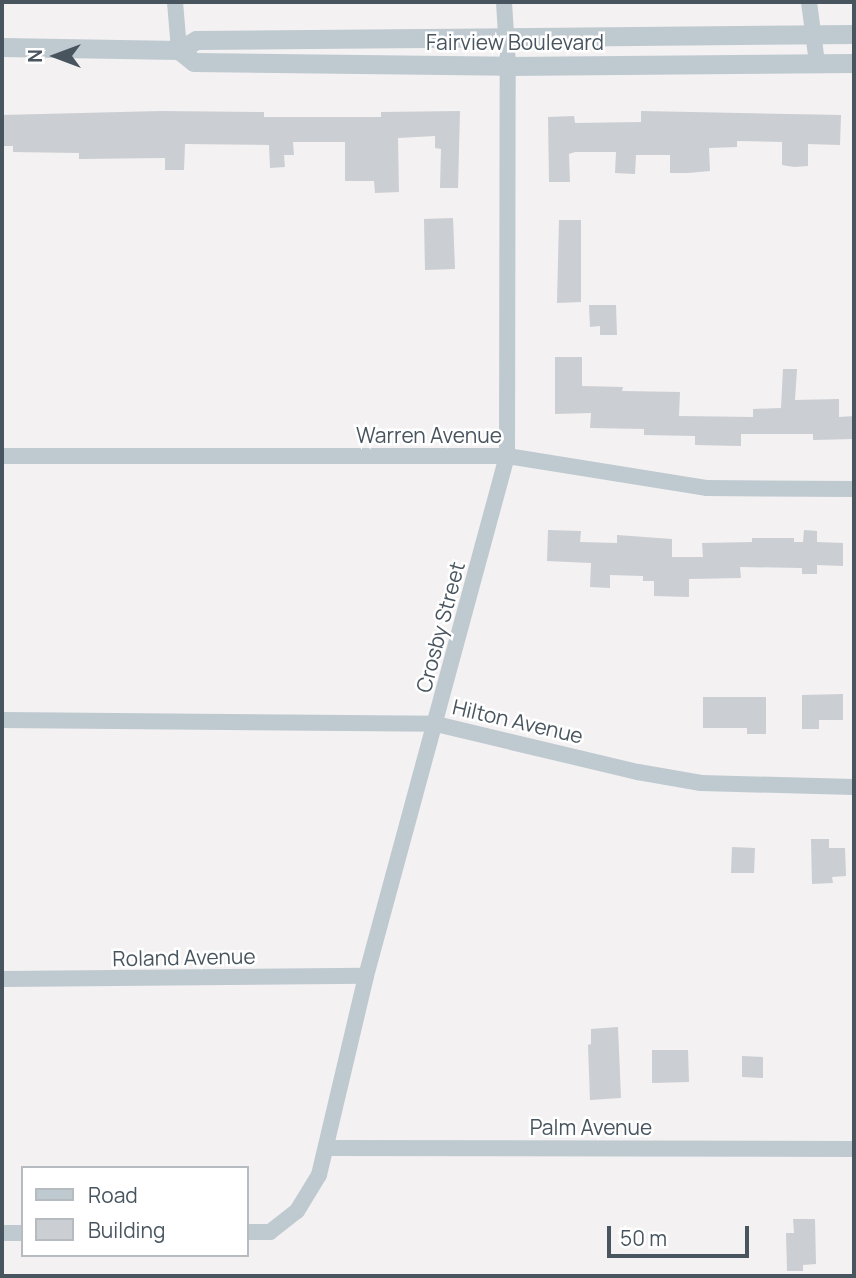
<!DOCTYPE html>
<html>
<head>
<meta charset="utf-8">
<style>
	body { margin:0 }
	#map { position:relative; width:856px; height:1278px; overflow:hidden; background:#f3f1f1; font-family:Manrope,sans-serif }
	div>[style] { position:absolute }
	.building>* { inset:0; background:#cbced3 }
	.minor>* { height:16px; margin:-8px; padding:0 8px; transform-origin:8px; border-radius:8px; background:#bfc9d0 }
	.tertiary>* { height:19px; margin:-9.5px; padding:0 9.5px; transform-origin:9.5px; border-radius:9.5px; background:#bfc9d0 }
	span { translate:-50% -50%; white-space:nowrap; text-align:center; line-height:1.15; -webkit-text-stroke:5px #fff; paint-order:stroke }
	.street-label { font-size:21px; color:#48555f }
	.frame { position:absolute; inset:0; border:4px solid #48555f; pointer-events:none }
	.legend { position:absolute; left:21px; top:1166px; width:228px; height:91px; box-sizing:border-box; background:#fff; border:2px solid #b6bbbf; margin:0; padding:9px 12px; list-style:none; font-size:21px; color:#48555f }
	.legend li { display:flex; align-items:center; gap:14px; height:35px }
	.legend b { width:35px; border:2px solid #b6bbbf }
	.north { position:absolute; left:21px; top:21px; width:70px; height:70px; -webkit-text-stroke:5px #fff; paint-order:stroke; rotate:270deg; font-size:19px; font-weight:700; line-height:28px; text-align:center; color:#48555f }
	.north::after { content:''; display:block; margin:auto; width:24px; height:32px; background:#48555f; clip-path:polygon(50% 0,100% 100%,50% 72%,0 100%) }
	.scale { position:absolute; left:607px; top:1226px; width:142px; height:32px; box-sizing:border-box; border:4px solid #48555f; border-top:0; padding-left:9px; font-size:21px; line-height:24px; white-space:nowrap; color:#48555f; -webkit-text-stroke:5px #fff; paint-order:stroke }
</style>
</head>
<body>
<div id="map">
	<div class="building">
		<i style="clip-path:polygon(161px 111px,264px 112px,264px 117px,381px 117px,381px 112px,460px 111px,458px 188px,440px 188px,441px 149px,435px 148px,435px 136px,398px 138px,399px 192px,375px 193px,374px 181px,345px 181px,345px 142px,293px 142px,294px 155px,284px 155px,285px 167px,270px 168px,269px 145px,185px 144px,184px 170px,165px 170px,165px 158px,79px 159px,79px 153px,13px 152px,13px 146px,2px 146px,2px 115px)"></i>
		<i style="clip-path:polygon(641px 111px,841px 115px,840px 145px,808px 144px,808px 166px,794px 167px,782px 165px,782px 142px,737px 141px,737px 147px,709px 148px,710px 171px,688px 173px,670px 173px,670px 155px,636px 155px,635px 174px,615px 173px,616px 152px,575px 152px,569px 154px,570px 182px,549px 182px,548px 117px,574px 116px,575px 123px,641px 122px)"></i>
		<i style="clip-path:polygon(453px 218px,455px 269px,425px 270px,424px 219px)"></i>
		<i style="clip-path:polygon(559px 220px,581px 220px,581px 302px,557px 303px)"></i>
		<i style="clip-path:polygon(589px 305px,616px 305px,617px 335px,600px 335px,600px 326px,590px 327px)"></i>
		<i style="clip-path:polygon(555px 357px,582px 357px,582px 386px,623px 387px,622px 391px,680px 392px,679px 416px,753px 417px,753px 409px,781px 408px,783px 369px,797px 369px,795px 400px,839px 399px,839px 417px,854px 416px,854px 439px,813px 440px,813px 434px,741px 434px,741px 446px,695px 445px,695px 436px,644px 435px,644px 429px,590px 428px,591px 413px,555px 414px)"></i>
		<i style="clip-path:polygon(548px 530px,581px 531px,580px 542px,617px 543px,617px 535px,672px 539px,672px 557px,703px 557px,702px 543px,752px 542px,752px 538px,794px 538px,794px 542px,803px 542px,804px 530px,817px 531px,817px 542px,843px 543px,843px 566px,817px 565px,817px 574px,802px 574px,802px 568px,740px 567px,741px 578px,689px 579px,689px 597px,654px 596px,654px 581px,643px 581px,643px 576px,610px 575px,610px 588px,590px 587px,591px 563px,547px 561px)"></i>
		<i style="clip-path:polygon(843px 694px,843px 720px,819px 720px,819px 729px,802px 729px,802px 695px)"></i>
		<i style="clip-path:polygon(703px 697px,766px 697px,766px 734px,747px 734px,747px 728px,703px 728px)"></i>
		<i style="clip-path:polygon(811px 839px,829px 839px,829px 848px,845px 848px,846px 876px,832px 877px,833px 883px,812px 884px)"></i>
		<i style="clip-path:polygon(732px 847px,755px 848px,754px 873px,731px 873px)"></i>
		<i style="clip-path:polygon(618px 1027px,621px 1098px,590px 1100px,588px 1045px,591px 1044px,591px 1029px)"></i>
		<i style="clip-path:polygon(652px 1050px,688px 1050px,689px 1082px,652px 1083px)"></i>
		<i style="clip-path:polygon(742px 1056px,763px 1057px,763px 1078px,742px 1077px)"></i>
		<i style="clip-path:polygon(793px 1219px,815px 1219px,816px 1264px,803px 1265px,803px 1271px,787px 1271px,786px 1233px,794px 1233px)"></i>
	</div>
	<div class="minor">
		<i style="left:175px;top:2px;width:48px;rotate:85.2deg"></i>
		<i style="left:809px;top:2px;width:62px;rotate:82.5deg"></i>
		<i style="left:2px;top:456px;width:505px"></i>
		<i style="left:507px;top:456px;width:203px;rotate:9.1deg"></i>
		<i style="left:707px;top:488px;width:147px;rotate:0.4deg"></i>
		<i style="left:2px;top:720px;width:434px;rotate:0.5deg"></i>
		<i style="left:436px;top:724px;width:208px;rotate:13.4deg"></i>
		<i style="left:638px;top:772px;width:64px;rotate:9.9deg"></i>
		<i style="left:701px;top:783px;width:153px;rotate:1.5deg"></i>
		<i style="left:2px;top:979px;width:364px;rotate:-0.5deg"></i>
		<i style="left:328px;top:1148px;width:526px;rotate:0.11deg"></i>
		<i style="left:247px;top:1232px;width:23px"></i>
		<i style="left:270px;top:1232px;width:34px;rotate:-38deg"></i>
		<i style="left:297px;top:1211px;width:42px;rotate:-58.6deg"></i>
		<i style="left:319px;top:1175px;width:204px;rotate:-76.7deg"></i>
		<i style="left:366px;top:976px;width:539px;rotate:-74.83deg"></i>
		<i style="left:507px;top:456px;width:390px;rotate:-89.9deg"></i>
		<i style="left:508px;top:66px;width:64px;rotate:-93.6deg"></i>
		<i style="left:2px;top:1233px;width:21px"></i>
	</div>
	<div class="tertiary">
		<i style="left:2px;top:47px;width:177px;rotate:1deg"></i>
		<i style="left:179px;top:50px;width:20px;rotate:-30deg"></i>
		<i style="left:196px;top:40px;width:658px;rotate:-0.52deg"></i>
		<i style="left:179px;top:50px;width:19px;rotate:39deg"></i>
		<i style="left:194px;top:62px;width:314px;rotate:0.7deg"></i>
		<i style="left:508px;top:66px;width:346px;rotate:-0.5deg"></i>
	</div>
	<div class="street-label">
		<span style="left:515px;top:42px">Fairview Boulevard</span>
		<span style="left:429px;top:435px">Warren Avenue</span>
		<span style="left:440px;top:627px;rotate:-75deg">Crosby Street</span>
		<span style="left:518px;top:721px;rotate:13deg">Hilton Avenue</span>
		<span style="left:184px;top:957px;rotate:-1deg">Roland Avenue</span>
		<span style="left:591px;top:1127px">Palm Avenue</span>
	</div>
	<div class="frame"></div>
	<ul class="legend">
	<li><b style="height:9px;background:#bfc9d0"></b>Road</li>
	<li><b style="height:19px;background:#cbced3"></b>Building</li>
	</ul>
	<div class="north">N</div>
	<div class="scale">50 m</div>
</div>
</body>
</html>
